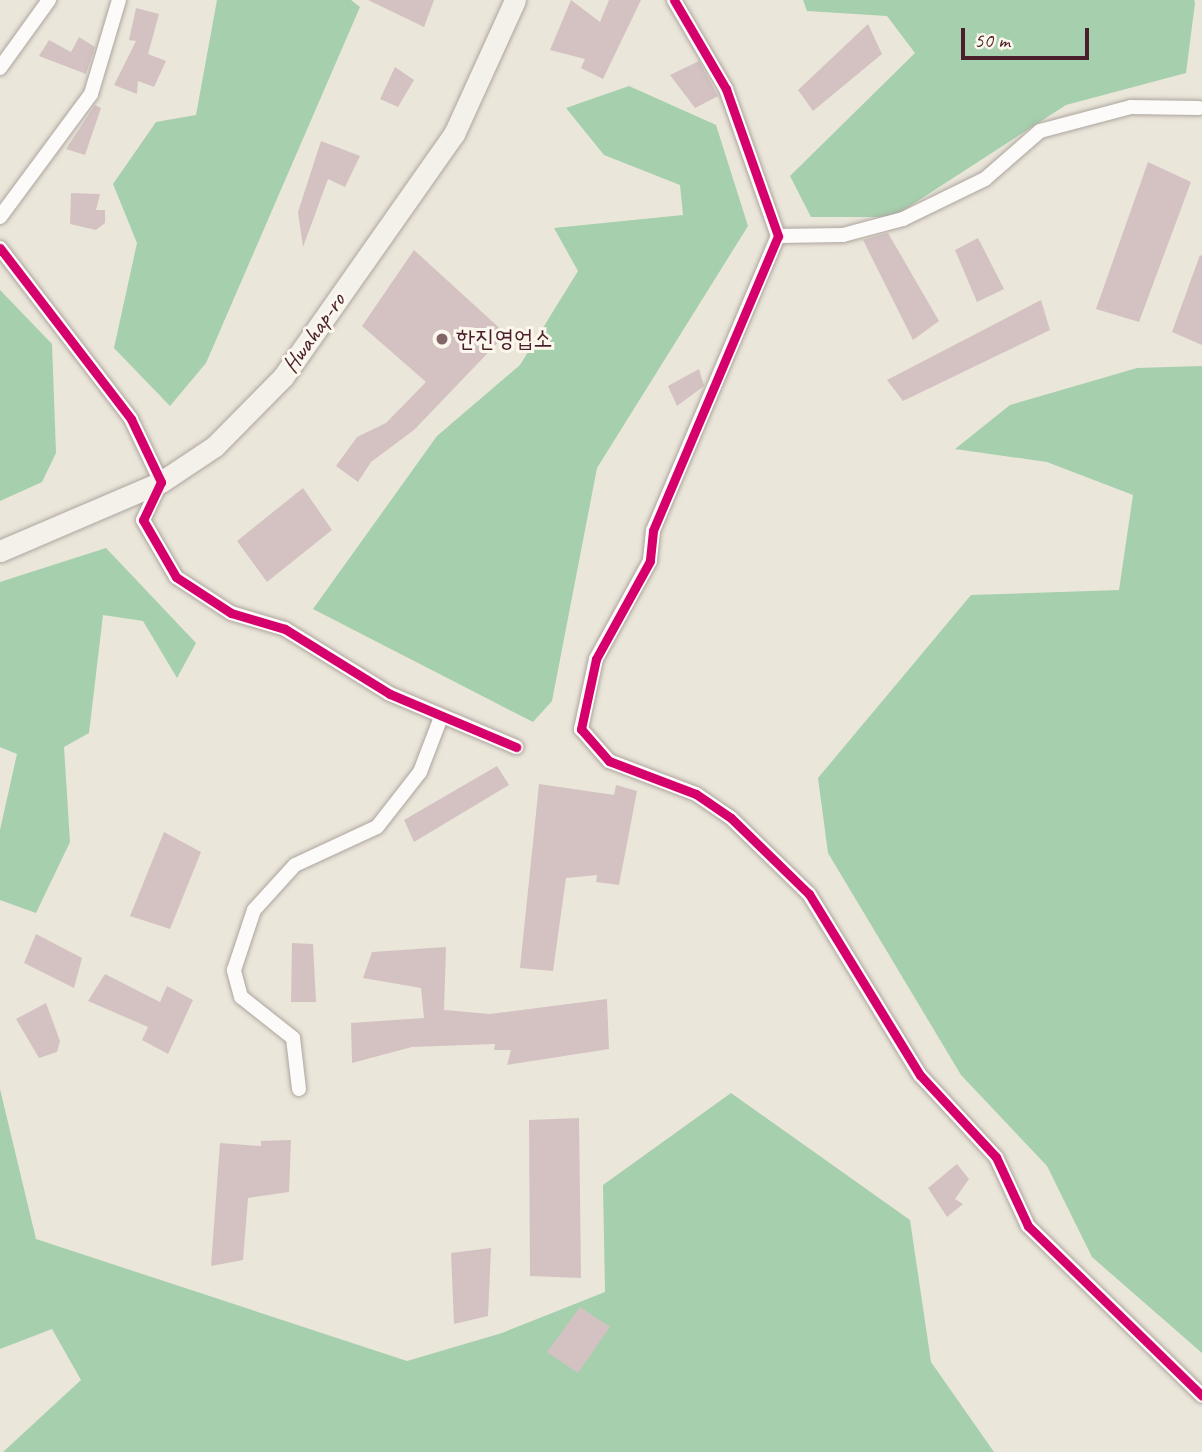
<!DOCTYPE html>
<html>
<head>
<meta charset="utf-8">
<style>
	body { margin:0 }
	#map { position:relative; width:1202px; height:1452px; overflow:hidden; background:#ebe6da; font-family:Caveat,"Poor Story",sans-serif }
	div>[style] { position:absolute }
	.forest>* { inset:0; background:#a5cfad }
	.building>* { inset:0; background:#d4c2c2 }
	.roads { filter:drop-shadow(0 0 2px #ada59f) drop-shadow(0 0 2px #ada59f) }
	.minor>* { height:14px; margin:-7px; padding:0 7px; transform-origin:7px; border-radius:7px; background:#fcfbf9 }
	.secondary>* { height:21px; margin:-10.5px; padding:0 10.5px; transform-origin:10.5px; border-radius:10.5px; background:#f4f1eb }
	.cycleway>* { height:9px; margin:-4.5px; padding:0 4.5px; transform-origin:4.5px; border-radius:4.5px; background:#d6006c }
	.dots>* { width:19px; height:19px; translate:-50% -50%; box-sizing:border-box; border:4px solid #fbf7ec; border-radius:50% }
	span { translate:-50% -50%; white-space:nowrap; text-align:center; line-height:1.15; -webkit-text-stroke:6px #fbf7ec; paint-order:stroke }
	.street-label { font-size:24px; color:#4a1f2b }
	.poi-label { font-size:24px; color:#4a1f2b }
	.left { translate:0 -50%; text-align:left }
	.scale { position:absolute; left:961px; top:28px; width:128px; height:32px; box-sizing:border-box; border:4px solid #4a1f2b; border-top:0; padding-left:9px; font-size:21px; line-height:24px; white-space:nowrap; color:#4a1f2b; -webkit-text-stroke:5px #fbf7ec; paint-order:stroke }
</style>
</head>
<body>
<div id="map">
	<div class="forest">
		<i style="clip-path:polygon(217px 0,351px 0,360px 7px,206px 363px,170px 406px,114px 348px,137px 243px,113px 184px,156px 122px,196px 115px)"></i>
		<i style="clip-path:polygon(803px 0,1194px 0,1195px 3px,1186px 73px,1066px 105px,893px 217px,811px 217px,790px 176px,915px 53px,887px 16px,807px 11px)"></i>
		<i style="clip-path:polygon(629px 86px,716px 125px,748px 226px,597px 468px,552px 701px,533px 722px,313px 609px,437px 436px,520px 365px,578px 271px,554px 228px,683px 215px,680px 185px,604px 155px,566px 108px)"></i>
		<i style="clip-path:polygon(0 290px,52px 344px,56px 453px,42px 482px,0 501px)"></i>
		<i style="clip-path:polygon(1202px 366px,1202px 1353px,1092px 1257px,1047px 1166px,961px 1075px,828px 853px,818px 778px,971px 595px,1119px 590px,1133px 495px,1047px 462px,955px 449px,1010px 405px,1137px 368px)"></i>
		<i style="clip-path:polygon(106px 548px,196px 643px,177px 678px,143px 621px,103px 615px,89px 733px,64px 747px,70px 842px,36px 913px,0 900px,0 830px,17px 754px,0 747px,0 582px)"></i>
		<i style="clip-path:polygon(0 1089px,36px 1239px,407px 1361px,502px 1333px,605px 1292px,603px 1185px,731px 1093px,910px 1220px,931px 1362px,994px 1452px,3px 1452px,81px 1380px,52px 1329px,0 1349px)"></i>
	</div>
	<div class="building">
		<i style="clip-path:polygon(368px 0,434px 0,424px 27px)"></i>
		<i style="clip-path:polygon(571px 0,600px 22px,609px 0,641px 0,603px 79px,581px 68px,585px 59px,550px 50px)"></i>
		<i style="clip-path:polygon(136px 8px,159px 14px,148px 54px,166px 61px,154px 87px,138px 81px,137px 94px,114px 85px,136px 41px,129px 40px)"></i>
		<i style="clip-path:polygon(868px 24px,882px 54px,813px 111px,798px 90px)"></i>
		<i style="clip-path:polygon(79px 37px,95px 47px,86px 74px,39px 56px,49px 40px,71px 52px)"></i>
		<i style="clip-path:polygon(699px 61px,718px 96px,695px 108px,670px 75px)"></i>
		<i style="clip-path:polygon(395px 67px,414px 80px,398px 107px,380px 99px)"></i>
		<i style="clip-path:polygon(95px 105px,101px 108px,85px 155px,66px 149px)"></i>
		<i style="clip-path:polygon(321px 141px,360px 156px,345px 187px,328px 179px,303px 247px,298px 212px)"></i>
		<i style="clip-path:polygon(1148px 162px,1191px 182px,1139px 322px,1096px 309px)"></i>
		<i style="clip-path:polygon(71px 193px,100px 194px,96px 210px,105px 210px,105px 223px,96px 230px,70px 224px)"></i>
		<i style="clip-path:polygon(888px 233px,939px 321px,913px 340px,863px 240px)"></i>
		<i style="clip-path:polygon(978px 238px,1004px 289px,977px 302px,955px 250px)"></i>
		<i style="clip-path:polygon(414px 250px,506px 334px,414px 430px,371px 462px,358px 482px,336px 466px,357px 437px,386px 423px,426px 382px,362px 326px)"></i>
		<i style="clip-path:polygon(1200px 255px,1202px 256px,1202px 345px,1172px 332px)"></i>
		<i style="clip-path:polygon(1041px 300px,1050px 330px,903px 401px,887px 380px)"></i>
		<i style="clip-path:polygon(699px 369px,704px 386px,677px 406px,668px 386px)"></i>
		<i style="clip-path:polygon(303px 488px,332px 530px,267px 582px,237px 541px)"></i>
		<i style="clip-path:polygon(497px 766px,509px 785px,414px 842px,404px 820px)"></i>
		<i style="clip-path:polygon(539px 784px,614px 795px,616px 785px,637px 791px,619px 885px,596px 882px,597px 875px,566px 878px,553px 971px,520px 968px)"></i>
		<i style="clip-path:polygon(164px 832px,201px 852px,170px 929px,130px 916px)"></i>
		<i style="clip-path:polygon(36px 934px,82px 958px,74px 988px,24px 963px)"></i>
		<i style="clip-path:polygon(292px 943px,313px 944px,316px 1002px,291px 1002px)"></i>
		<i style="clip-path:polygon(446px 947px,444px 1010px,490px 1014px,607px 999px,609px 1049px,507px 1065px,511px 1050px,494px 1050px,495px 1044px,412px 1047px,352px 1063px,351px 1023px,424px 1018px,421px 988px,363px 978px,372px 952px)"></i>
		<i style="clip-path:polygon(105px 974px,160px 1002px,167px 986px,193px 1000px,168px 1054px,142px 1040px,148px 1027px,88px 1001px)"></i>
		<i style="clip-path:polygon(46px 1003px,60px 1041px,57px 1052px,39px 1058px,16px 1019px)"></i>
		<i style="clip-path:polygon(579px 1118px,581px 1278px,530px 1276px,529px 1120px)"></i>
		<i style="clip-path:polygon(291px 1140px,289px 1192px,248px 1198px,243px 1260px,211px 1266px,220px 1143px,261px 1146px,261px 1141px)"></i>
		<i style="clip-path:polygon(957px 1164px,969px 1179px,955px 1199px,963px 1204px,947px 1217px,928px 1188px)"></i>
		<i style="clip-path:polygon(491px 1248px,488px 1316px,454px 1324px,451px 1253px)"></i>
		<i style="clip-path:polygon(580px 1307px,610px 1327px,578px 1373px,547px 1352px)"></i>
	</div>
	<div class="roads">
		<div class="minor">
			<i style="left:674px;top:0;width:103px;rotate:59.7deg"></i>
			<i style="left:726px;top:89px;width:156px;rotate:70.5deg"></i>
			<i style="left:778px;top:236px;width:320px;rotate:113deg"></i>
			<i style="left:653px;top:531px;width:30px;rotate:96deg"></i>
			<i style="left:650px;top:561px;width:112px;rotate:118.9deg"></i>
			<i style="left:596px;top:659px;width:72px;rotate:102.1deg"></i>
			<i style="left:581px;top:729px;width:43px;rotate:48.8deg"></i>
			<i style="left:609px;top:761px;width:93px;rotate:20.8deg"></i>
			<i style="left:696px;top:794px;width:42px;rotate:34.4deg"></i>
			<i style="left:731px;top:818px;width:109px;rotate:44.3deg"></i>
			<i style="left:809px;top:894px;width:212px;rotate:58.5deg"></i>
			<i style="left:920px;top:1075px;width:112px;rotate:47.2deg"></i>
			<i style="left:996px;top:1157px;width:76px;rotate:65.1deg"></i>
			<i style="left:1028px;top:1226px;width:243px;rotate:44.3deg"></i>
			<i style="left:0;top:68px;width:84px;rotate:-54.2deg"></i>
			<i style="left:0;top:217px;width:153px;rotate:-53.5deg"></i>
			<i style="left:91px;top:94px;width:98px;rotate:-73.4deg"></i>
			<i style="left:778px;top:236px;width:65px;rotate:-0.9deg"></i>
			<i style="left:843px;top:235px;width:62px;rotate:-14.9deg"></i>
			<i style="left:903px;top:219px;width:91px;rotate:-26deg"></i>
			<i style="left:985px;top:179px;width:73px;rotate:-41.1deg"></i>
			<i style="left:1040px;top:131px;width:94px;rotate:-14.8deg"></i>
			<i style="left:1131px;top:107px;width:68px;rotate:0.8deg"></i>
			<i style="left:0;top:248px;width:215px;rotate:52.5deg"></i>
			<i style="left:131px;top:419px;width:70px;rotate:64.5deg"></i>
			<i style="left:161px;top:482px;width:42px;rotate:115.3deg"></i>
			<i style="left:143px;top:520px;width:66px;rotate:59.9deg"></i>
			<i style="left:176px;top:577px;width:66px;rotate:33.2deg"></i>
			<i style="left:231px;top:613px;width:56px;rotate:16.5deg"></i>
			<i style="left:285px;top:629px;width:123px;rotate:31.8deg"></i>
			<i style="left:390px;top:694px;width:137px;rotate:22.8deg"></i>
			<i style="left:299px;top:1089px;width:51px;rotate:-96.7deg"></i>
			<i style="left:293px;top:1038px;width:66px;rotate:-141.7deg"></i>
			<i style="left:241px;top:997px;width:28px;rotate:-105deg"></i>
			<i style="left:234px;top:970px;width:63px;rotate:-71.6deg"></i>
			<i style="left:254px;top:910px;width:61px;rotate:-47.7deg"></i>
			<i style="left:295px;top:865px;width:90px;rotate:-24.9deg"></i>
			<i style="left:377px;top:827px;width:70px;rotate:-52deg"></i>
			<i style="left:420px;top:772px;width:59px;rotate:-69.1deg"></i>
		</div>
		<div class="secondary">
			<i style="left:0;top:551px;width:175px;rotate:-23.2deg"></i>
			<i style="left:161px;top:482px;width:65px;rotate:-33.7deg"></i>
			<i style="left:215px;top:446px;width:97px;rotate:-45.4deg"></i>
			<i style="left:283px;top:377px;width:297px;rotate:-54.9deg"></i>
			<i style="left:454px;top:134px;width:147px;rotate:-65.5deg"></i>
		</div>
	</div>
	<div class="cycleway">
		<i style="left:674px;top:0;width:103px;rotate:59.7deg"></i>
		<i style="left:726px;top:89px;width:156px;rotate:70.5deg"></i>
		<i style="left:778px;top:236px;width:320px;rotate:113deg"></i>
		<i style="left:653px;top:531px;width:30px;rotate:96deg"></i>
		<i style="left:650px;top:561px;width:112px;rotate:118.9deg"></i>
		<i style="left:596px;top:659px;width:72px;rotate:102.1deg"></i>
		<i style="left:581px;top:729px;width:43px;rotate:48.8deg"></i>
		<i style="left:609px;top:761px;width:93px;rotate:20.8deg"></i>
		<i style="left:696px;top:794px;width:42px;rotate:34.4deg"></i>
		<i style="left:731px;top:818px;width:109px;rotate:44.3deg"></i>
		<i style="left:809px;top:894px;width:212px;rotate:58.5deg"></i>
		<i style="left:920px;top:1075px;width:112px;rotate:47.2deg"></i>
		<i style="left:996px;top:1157px;width:76px;rotate:65.1deg"></i>
		<i style="left:1028px;top:1226px;width:243px;rotate:44.3deg"></i>
		<i style="left:0;top:248px;width:215px;rotate:52.5deg"></i>
		<i style="left:131px;top:419px;width:70px;rotate:64.5deg"></i>
		<i style="left:161px;top:482px;width:42px;rotate:115.3deg"></i>
		<i style="left:143px;top:520px;width:66px;rotate:59.9deg"></i>
		<i style="left:176px;top:577px;width:66px;rotate:33.2deg"></i>
		<i style="left:231px;top:613px;width:56px;rotate:16.5deg"></i>
		<i style="left:285px;top:629px;width:123px;rotate:31.8deg"></i>
		<i style="left:390px;top:694px;width:137px;rotate:22.8deg"></i>
	</div>
	<div class="dots">
		<i style="left:442px;top:339px;background:#826568"></i>
	</div>
	<div class="street-label">
		<span style="left:314px;top:333px;rotate:-55deg">Hwahap-ro</span>
	</div>
	<div class="poi-label">
		<span class="left" style="left:456px;top:339px">한진영업소</span>
	</div>
	<div class="scale">50 m</div>
</div>
</body>
</html>
